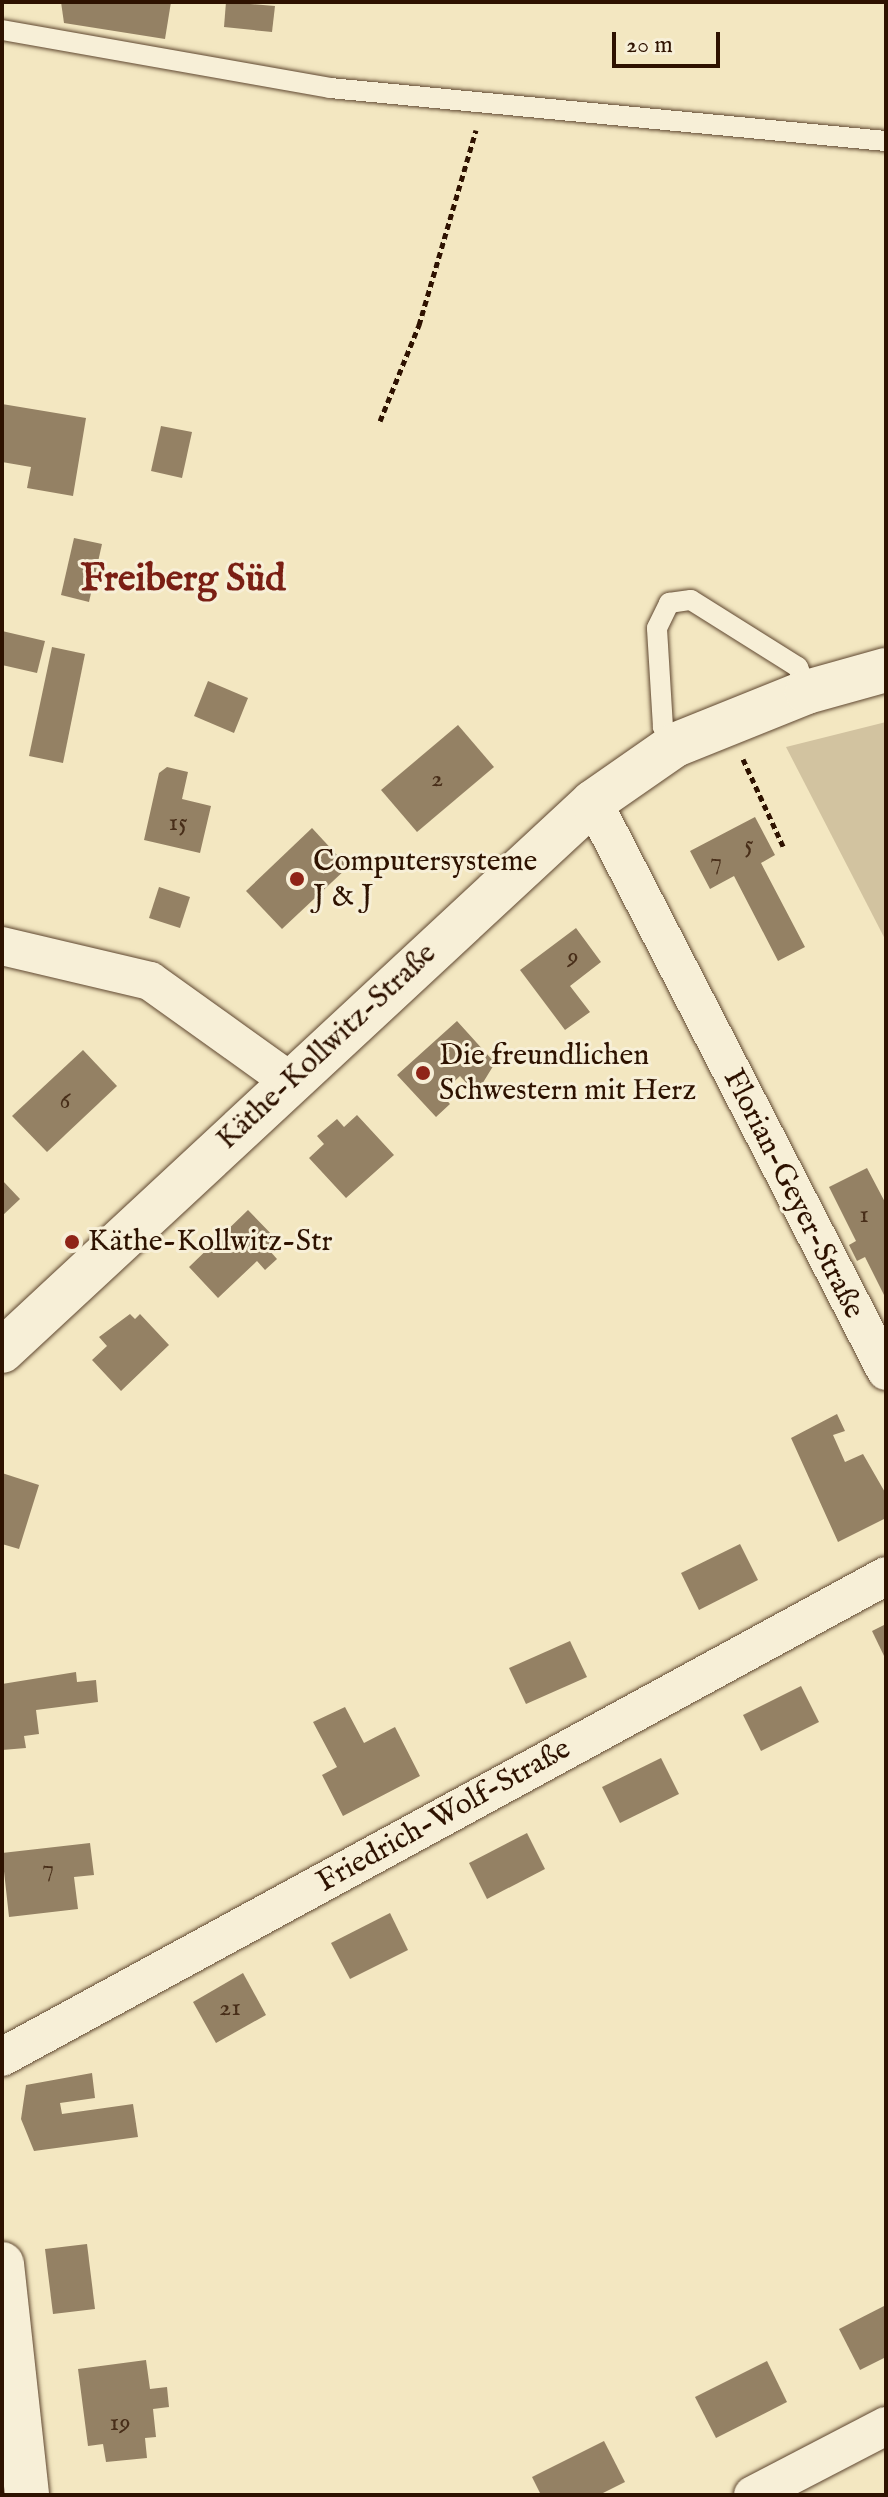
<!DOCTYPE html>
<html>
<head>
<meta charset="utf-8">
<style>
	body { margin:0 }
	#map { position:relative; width:888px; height:2497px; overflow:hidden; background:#f3e7c1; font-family:"IM FELL English",serif }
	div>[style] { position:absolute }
	.green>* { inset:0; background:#d2c3a0 }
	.building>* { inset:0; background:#948164 }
	.path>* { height:5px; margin-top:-2.5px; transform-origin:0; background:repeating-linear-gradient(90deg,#2e1200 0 6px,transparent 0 10px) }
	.roads { filter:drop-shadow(0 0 2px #5f4730) drop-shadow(0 0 2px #5f4730) }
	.service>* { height:20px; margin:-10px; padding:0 10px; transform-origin:10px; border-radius:10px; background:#f7efd7 }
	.minor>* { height:38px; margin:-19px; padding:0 19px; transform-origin:19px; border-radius:19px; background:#f7efd7 }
	.tertiary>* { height:44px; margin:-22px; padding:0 22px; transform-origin:22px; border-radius:22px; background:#f7efd7 }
	.dots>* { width:22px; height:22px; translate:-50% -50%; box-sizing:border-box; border:4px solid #f7efd7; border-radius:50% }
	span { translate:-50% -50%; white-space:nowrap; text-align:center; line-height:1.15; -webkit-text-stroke:6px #f7efd7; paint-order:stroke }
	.number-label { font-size:26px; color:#482e19 }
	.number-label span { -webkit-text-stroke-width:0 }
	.poi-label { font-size:30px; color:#2e1200 }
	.left { translate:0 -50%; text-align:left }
	.street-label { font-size:30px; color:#2e1200 }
	.district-label { font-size:38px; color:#7a1f14; font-weight:700 }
	.frame { position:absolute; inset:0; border:4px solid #2e1200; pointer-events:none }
	.scale { position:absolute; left:612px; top:32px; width:108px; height:36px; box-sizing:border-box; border:4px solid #2e1200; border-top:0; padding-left:10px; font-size:24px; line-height:28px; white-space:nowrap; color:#2e1200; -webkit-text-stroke:6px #f7efd7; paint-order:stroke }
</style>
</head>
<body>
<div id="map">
	<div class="green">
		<i style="clip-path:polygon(886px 722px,886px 941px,786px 747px)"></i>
	</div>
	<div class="building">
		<i style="clip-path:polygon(61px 2px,171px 2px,165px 39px,64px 23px)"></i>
		<i style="clip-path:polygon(226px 2px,275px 6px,272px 32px,224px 27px)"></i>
		<i style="clip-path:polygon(2px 404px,86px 418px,73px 496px,27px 488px,31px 467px,2px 462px)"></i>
		<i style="clip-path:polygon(161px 426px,192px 432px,182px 478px,151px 471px)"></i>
		<i style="clip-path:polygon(74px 538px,102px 544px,89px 602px,61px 595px)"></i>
		<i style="clip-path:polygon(2px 631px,45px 641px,37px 673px,2px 665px)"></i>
		<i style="clip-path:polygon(52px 647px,85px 654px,63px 763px,29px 756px)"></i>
		<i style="clip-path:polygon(208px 681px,248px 698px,234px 733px,194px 716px)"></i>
		<i style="clip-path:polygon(458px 725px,494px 767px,417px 832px,381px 790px)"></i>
		<i style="clip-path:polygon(167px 767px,188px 772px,182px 799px,211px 806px,200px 853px,144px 840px,159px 773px)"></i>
		<i style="clip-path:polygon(755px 817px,775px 855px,761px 863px,805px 947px,778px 961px,734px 876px,710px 889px,690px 851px)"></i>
		<i style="clip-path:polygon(312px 828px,348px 867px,282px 929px,246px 891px)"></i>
		<i style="clip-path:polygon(159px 887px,190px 897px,180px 928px,149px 918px)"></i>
		<i style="clip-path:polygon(576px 928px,601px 962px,570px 986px,590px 1012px,565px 1030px,520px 970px)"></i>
		<i style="clip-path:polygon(457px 1021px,495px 1063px,476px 1094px,460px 1076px,441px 1094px,450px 1104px,436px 1117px,397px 1075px)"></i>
		<i style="clip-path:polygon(83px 1050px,117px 1086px,47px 1152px,12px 1116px)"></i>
		<i style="clip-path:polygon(357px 1115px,394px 1155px,346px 1198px,309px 1158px,324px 1144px,317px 1136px,337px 1119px,344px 1127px)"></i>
		<i style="clip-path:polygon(867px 1168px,886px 1204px,886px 1299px,865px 1257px,857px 1261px,849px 1245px,856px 1241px,829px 1187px)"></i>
		<i style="clip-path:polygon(2px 1180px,20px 1199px,2px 1216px)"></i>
		<i style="clip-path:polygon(248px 1210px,278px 1241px,269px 1250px,277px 1259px,265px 1270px,257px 1261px,218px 1298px,189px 1267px)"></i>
		<i style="clip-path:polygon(130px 1314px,135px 1319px,140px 1314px,169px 1345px,121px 1391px,92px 1360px,107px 1346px,99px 1337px)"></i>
		<i style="clip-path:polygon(837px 1414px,845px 1431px,833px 1435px,845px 1462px,863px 1454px,886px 1494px,886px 1518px,838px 1542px,791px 1438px)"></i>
		<i style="clip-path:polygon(2px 1473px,39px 1485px,19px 1549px,2px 1544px)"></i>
		<i style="clip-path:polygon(740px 1544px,758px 1580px,699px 1610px,681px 1573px)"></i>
		<i style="clip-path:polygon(886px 1624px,886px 1660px,872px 1631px)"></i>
		<i style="clip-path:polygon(570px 1641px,587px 1677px,526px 1704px,509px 1668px)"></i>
		<i style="clip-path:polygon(76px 1672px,77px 1682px,96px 1680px,98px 1702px,36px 1710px,39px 1734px,24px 1736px,26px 1748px,2px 1750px,2px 1684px)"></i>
		<i style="clip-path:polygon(801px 1686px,819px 1722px,761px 1751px,743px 1715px)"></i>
		<i style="clip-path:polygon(345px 1707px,364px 1743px,395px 1727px,420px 1776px,343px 1816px,322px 1775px,337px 1767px,313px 1722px)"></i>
		<i style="clip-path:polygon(661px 1758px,679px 1794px,620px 1823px,602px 1787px)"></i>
		<i style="clip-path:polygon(527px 1833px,545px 1869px,487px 1899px,469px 1863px)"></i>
		<i style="clip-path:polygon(90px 1843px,94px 1875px,74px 1877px,78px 1909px,9px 1917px,2px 1853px)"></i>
		<i style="clip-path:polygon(390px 1913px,408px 1950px,350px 1979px,331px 1943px)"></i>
		<i style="clip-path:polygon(243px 1973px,266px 2015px,216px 2043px,193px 2002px)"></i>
		<i style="clip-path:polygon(92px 2073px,95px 2098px,60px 2103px,62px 2114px,133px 2104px,138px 2137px,34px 2151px,21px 2119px,26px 2085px)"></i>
		<i style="clip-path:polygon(87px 2244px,95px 2309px,53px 2314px,45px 2249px)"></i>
		<i style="clip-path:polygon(886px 2305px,886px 2357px,860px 2370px,839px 2329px)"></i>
		<i style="clip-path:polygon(146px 2360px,150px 2389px,167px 2387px,169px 2407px,153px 2409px,156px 2437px,145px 2438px,147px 2458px,106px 2462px,103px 2444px,88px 2446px,78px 2369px)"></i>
		<i style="clip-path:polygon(767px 2361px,787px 2402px,716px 2438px,695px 2397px)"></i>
		<i style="clip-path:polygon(604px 2441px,625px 2482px,599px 2495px,541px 2495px,532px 2477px)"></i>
	</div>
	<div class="path">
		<i style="left:380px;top:421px;width:104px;rotate:-67.9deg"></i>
		<i style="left:419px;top:325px;width:203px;rotate:-73.7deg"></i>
		<i style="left:743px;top:759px;width:96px;rotate:65.3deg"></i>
	</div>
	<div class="roads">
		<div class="service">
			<i style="left:2px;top:30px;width:333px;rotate:10deg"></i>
			<i style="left:330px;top:88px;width:559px;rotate:5.45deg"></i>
			<i style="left:675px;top:745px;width:22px;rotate:-124deg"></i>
			<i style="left:663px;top:727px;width:99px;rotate:-93.5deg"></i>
			<i style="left:657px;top:628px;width:28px;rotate:-64deg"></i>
			<i style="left:669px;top:603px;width:22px;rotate:-8deg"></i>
			<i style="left:691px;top:600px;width:126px;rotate:32.1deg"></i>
			<i style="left:798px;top:667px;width:27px;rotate:70deg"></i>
		</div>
		<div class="minor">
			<i style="left:593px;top:802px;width:640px;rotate:62.75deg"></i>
			<i style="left:2px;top:946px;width:152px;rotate:13.3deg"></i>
			<i style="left:150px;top:981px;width:173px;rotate:35.6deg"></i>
			<i style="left:2px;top:2057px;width:1006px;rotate:-28.55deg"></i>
			<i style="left:753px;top:2495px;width:150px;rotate:-27.4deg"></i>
		</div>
		<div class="tertiary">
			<i style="left:2px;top:1351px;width:807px;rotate:-42.89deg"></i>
			<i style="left:593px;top:802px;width:100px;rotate:-34.8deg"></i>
			<i style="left:675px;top:745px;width:142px;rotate:-21.9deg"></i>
			<i style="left:807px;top:692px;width:82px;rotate:-15.6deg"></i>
			<i style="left:2px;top:2264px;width:232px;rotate:83.8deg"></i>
		</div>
	</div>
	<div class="dots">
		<i style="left:297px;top:879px;background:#8f2418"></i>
		<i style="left:423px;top:1073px;background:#8f2418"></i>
		<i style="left:72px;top:1242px;background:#8f2418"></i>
	</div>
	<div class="number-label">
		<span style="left:437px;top:779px">2</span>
		<span style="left:178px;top:823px">15</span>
		<span style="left:749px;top:845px">5</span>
		<span style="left:716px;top:862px">7</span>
		<span style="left:573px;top:957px">9</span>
		<span style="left:65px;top:1101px">6</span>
		<span style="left:864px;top:1215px">1</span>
		<span style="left:48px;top:1869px">7</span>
		<span style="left:230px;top:2008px">21</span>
		<span style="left:120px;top:2423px">19</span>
	</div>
	<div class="poi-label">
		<span class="left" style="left:313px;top:879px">Computersysteme<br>J &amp; J</span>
		<span class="left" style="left:439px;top:1073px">Die freundlichen<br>Schwestern mit Herz</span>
		<span class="left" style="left:88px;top:1242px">Käthe-Kollwitz-Str</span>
	</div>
	<div class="street-label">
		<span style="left:327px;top:1047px;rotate:-43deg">Käthe-Kollwitz-Straße</span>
		<span style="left:793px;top:1194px;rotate:63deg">Florian-Geyer-Straße</span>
		<span style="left:444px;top:1816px;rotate:-29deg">Friedrich-Wolf-Straße</span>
	</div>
	<div class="district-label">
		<span style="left:183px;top:581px">Freiberg Süd</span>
	</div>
	<div class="frame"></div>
	<div class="scale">20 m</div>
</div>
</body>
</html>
